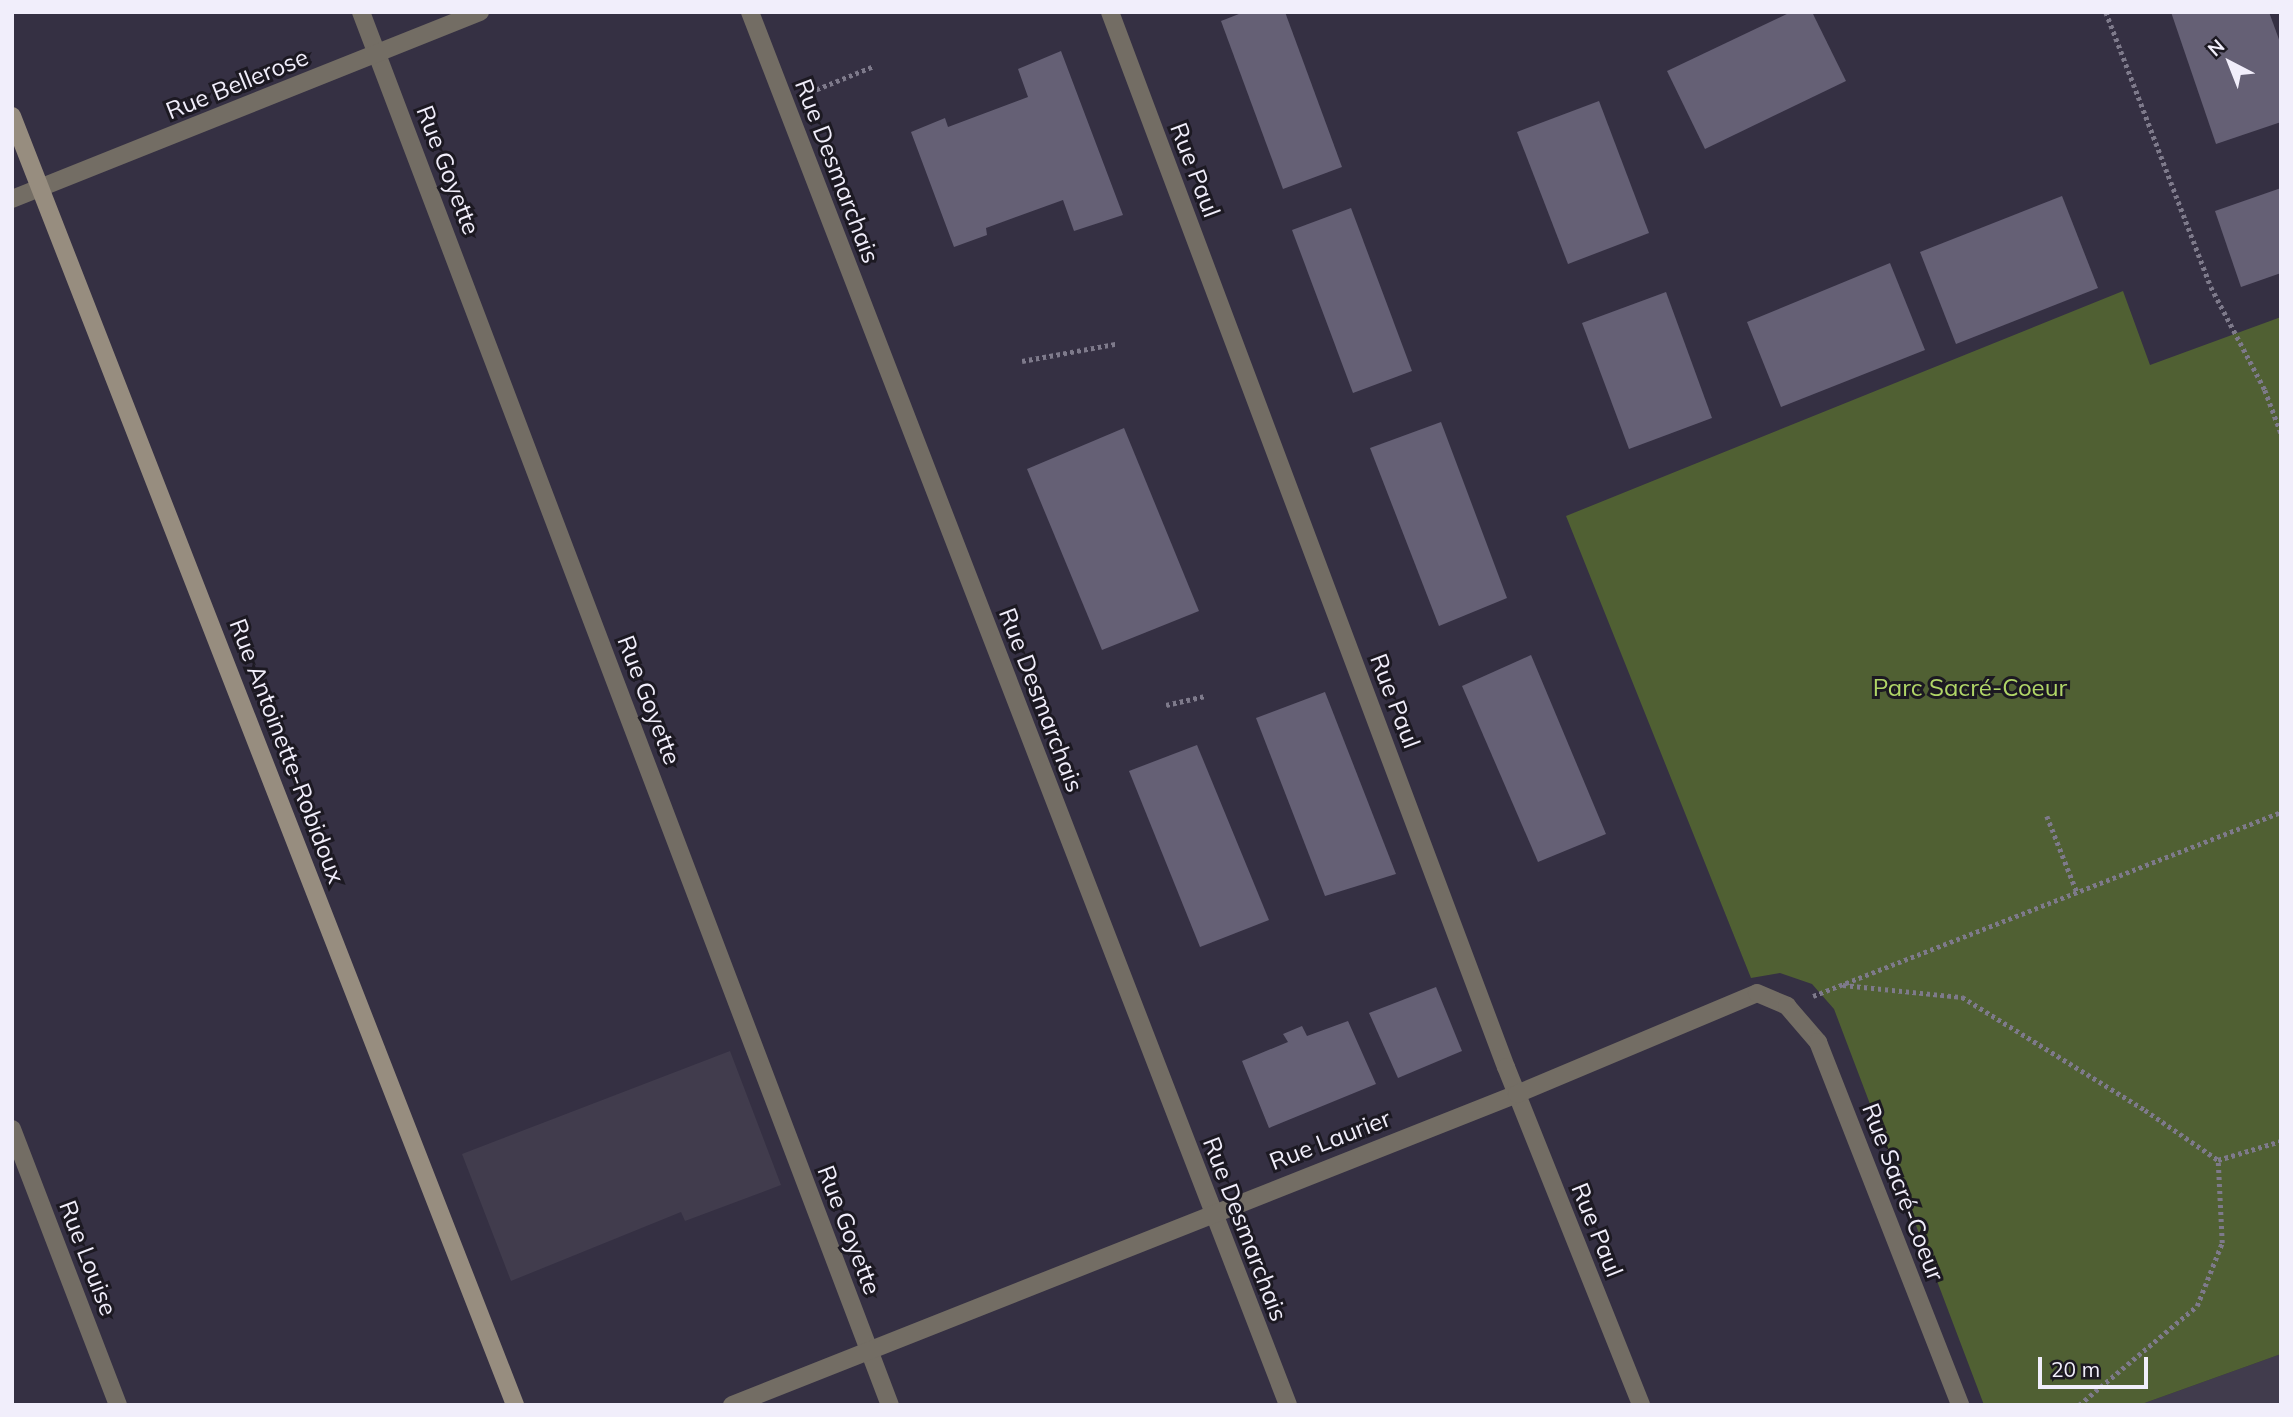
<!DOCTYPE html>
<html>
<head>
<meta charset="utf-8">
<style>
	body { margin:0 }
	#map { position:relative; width:2293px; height:1417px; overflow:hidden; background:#353043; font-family:Mulish,sans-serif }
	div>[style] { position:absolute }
	.education>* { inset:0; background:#413c4d }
	.green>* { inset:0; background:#506033 }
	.building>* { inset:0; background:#656075 }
	.path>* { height:4.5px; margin-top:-2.25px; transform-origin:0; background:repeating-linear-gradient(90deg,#7e7a8b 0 3.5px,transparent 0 7px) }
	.street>* { height:18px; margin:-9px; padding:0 9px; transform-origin:9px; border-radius:9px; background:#736d64 }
	.secondary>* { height:18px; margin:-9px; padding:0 9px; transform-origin:9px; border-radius:9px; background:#978d7f }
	span { translate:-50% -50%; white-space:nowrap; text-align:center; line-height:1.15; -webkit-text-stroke:6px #1c1922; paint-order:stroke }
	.street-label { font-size:24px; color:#f1eefb }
	.park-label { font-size:24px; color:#b0d567 }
	.frame { position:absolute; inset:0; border:14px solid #f1eefb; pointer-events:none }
	.north { position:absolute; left:2195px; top:28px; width:70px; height:70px; -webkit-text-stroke:5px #1c1922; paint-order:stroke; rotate:318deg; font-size:19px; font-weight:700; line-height:28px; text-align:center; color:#f1eefb }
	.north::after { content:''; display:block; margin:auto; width:24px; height:32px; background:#f1eefb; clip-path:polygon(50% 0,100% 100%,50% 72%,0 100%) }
	.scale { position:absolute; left:2038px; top:1357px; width:110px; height:32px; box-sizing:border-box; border:4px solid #f1eefb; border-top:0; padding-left:9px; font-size:21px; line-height:24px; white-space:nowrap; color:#f1eefb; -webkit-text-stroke:5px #1c1922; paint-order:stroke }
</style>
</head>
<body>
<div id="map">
	<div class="education">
		<i style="clip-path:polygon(730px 1051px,781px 1185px,685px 1221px,681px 1212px,511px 1281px,462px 1154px)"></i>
		<i style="clip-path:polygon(2281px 1354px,2281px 1405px,2139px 1405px)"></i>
	</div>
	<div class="green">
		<i style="clip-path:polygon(2123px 291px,2150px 365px,2281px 317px,2281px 1354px,2139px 1405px,1984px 1405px,1834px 1009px,1812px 984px,1780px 973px,1751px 978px,1566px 516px)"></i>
	</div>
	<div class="building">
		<i style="clip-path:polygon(1244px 12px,1285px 12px,1342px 167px,1283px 189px,1221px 21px)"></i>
		<i style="clip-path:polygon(1791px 12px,1812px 12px,1846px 81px,1705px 149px,1667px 71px)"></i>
		<i style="clip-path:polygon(2171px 12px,2269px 12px,2281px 45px,2281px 122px,2216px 144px)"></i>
		<i style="clip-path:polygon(1061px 51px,1123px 215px,1074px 231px,1063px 200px,986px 228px,987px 235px,954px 247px,911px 132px,945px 118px,948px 127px,1028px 97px,1018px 69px)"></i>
		<i style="clip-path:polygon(1599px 101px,1649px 233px,1568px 264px,1517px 132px)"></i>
		<i style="clip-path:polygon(2281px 188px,2281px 273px,2241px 287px,2215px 211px)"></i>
		<i style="clip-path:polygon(2062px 196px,2098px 288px,1956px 344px,1920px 252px)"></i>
		<i style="clip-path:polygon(1351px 208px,1412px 371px,1353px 393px,1292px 230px)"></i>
		<i style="clip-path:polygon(1890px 263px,1925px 350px,1781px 407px,1747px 322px)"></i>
		<i style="clip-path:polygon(1666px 292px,1712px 418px,1629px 449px,1582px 323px)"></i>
		<i style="clip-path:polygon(1441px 422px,1507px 598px,1439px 626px,1370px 448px)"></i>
		<i style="clip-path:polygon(1124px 428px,1199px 611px,1102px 650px,1027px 469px)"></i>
		<i style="clip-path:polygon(1531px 655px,1606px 834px,1538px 862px,1462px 686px)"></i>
		<i style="clip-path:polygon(1325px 692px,1396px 874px,1325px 896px,1256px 718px)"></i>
		<i style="clip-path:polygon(1197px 745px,1269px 920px,1200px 947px,1129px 771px)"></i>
		<i style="clip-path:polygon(1436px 987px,1462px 1051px,1398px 1078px,1369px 1013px)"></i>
		<i style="clip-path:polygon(1348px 1021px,1376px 1084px,1269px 1128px,1242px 1061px,1288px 1042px,1283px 1034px,1302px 1026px,1307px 1036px)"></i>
	</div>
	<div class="path">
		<i style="left:2106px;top:12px;width:294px;rotate:69.1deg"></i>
		<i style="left:2211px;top:287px;width:116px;rotate:62.3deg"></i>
		<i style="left:2265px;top:390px;width:46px;rotate:69.6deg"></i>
		<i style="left:810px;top:92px;width:69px;rotate:-22.1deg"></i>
		<i style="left:1022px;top:361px;width:95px;rotate:-10.4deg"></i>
		<i style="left:1166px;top:705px;width:39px;rotate:-13deg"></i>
		<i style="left:2047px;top:816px;width:82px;rotate:68.5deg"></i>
		<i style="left:1843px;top:985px;width:120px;rotate:5.8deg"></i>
		<i style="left:1962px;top:997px;width:215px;rotate:31.7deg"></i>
		<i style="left:2145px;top:1110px;width:88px;rotate:34.4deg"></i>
		<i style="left:2218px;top:1160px;width:66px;rotate:-16.8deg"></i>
		<i style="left:1813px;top:996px;width:503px;rotate:-21.46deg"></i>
		<i style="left:2079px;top:1405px;width:154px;rotate:-40deg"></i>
		<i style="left:2197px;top:1306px;width:68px;rotate:-68.4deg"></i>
		<i style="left:2222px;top:1243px;width:83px;rotate:-92.8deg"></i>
	</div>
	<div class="street">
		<i style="left:361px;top:12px;width:1490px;rotate:69.21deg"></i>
		<i style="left:750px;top:12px;width:1493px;rotate:68.88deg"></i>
		<i style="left:1110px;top:12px;width:1127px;rotate:69.43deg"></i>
		<i style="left:1506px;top:1067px;width:364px;rotate:68.2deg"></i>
		<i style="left:12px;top:199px;width:504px;rotate:-21.78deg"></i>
		<i style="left:12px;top:1129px;width:296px;rotate:69deg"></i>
		<i style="left:732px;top:1405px;width:844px;rotate:-21.61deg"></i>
		<i style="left:1517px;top:1094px;width:260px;rotate:-22.8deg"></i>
		<i style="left:1757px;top:993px;width:33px;rotate:23deg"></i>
		<i style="left:1787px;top:1006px;width:48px;rotate:49.3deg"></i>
		<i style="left:1818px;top:1042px;width:390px;rotate:68.6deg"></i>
	</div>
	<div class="secondary">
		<i style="left:12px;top:116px;width:1384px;rotate:68.68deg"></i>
	</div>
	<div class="street-label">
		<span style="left:237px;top:84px;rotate:-22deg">Rue Bellerose</span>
		<span style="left:448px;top:170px;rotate:69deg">Rue Goyette</span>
		<span style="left:1195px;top:170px;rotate:69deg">Rue Paul</span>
		<span style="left:837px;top:171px;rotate:69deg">Rue Desmarchais</span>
		<span style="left:649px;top:700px;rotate:69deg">Rue Goyette</span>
		<span style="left:1041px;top:700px;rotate:69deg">Rue Desmarchais</span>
		<span style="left:1395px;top:701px;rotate:69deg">Rue Paul</span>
		<span style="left:287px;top:751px;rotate:69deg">Rue Antoinette-Robidoux</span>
		<span style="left:1330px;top:1140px;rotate:-21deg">Rue Laurier</span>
		<span style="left:1903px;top:1192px;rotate:69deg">Rue Sacré-Coeur</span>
		<span style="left:1245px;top:1229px;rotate:69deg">Rue Desmarchais</span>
		<span style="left:849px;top:1230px;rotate:69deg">Rue Goyette</span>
		<span style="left:1597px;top:1230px;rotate:68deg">Rue Paul</span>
		<span style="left:88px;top:1258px;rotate:69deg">Rue Louise</span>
	</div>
	<div class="park-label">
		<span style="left:1970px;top:688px">Parc Sacré-Coeur</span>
	</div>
	<div class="frame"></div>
	<div class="north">N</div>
	<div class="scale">20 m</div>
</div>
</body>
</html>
